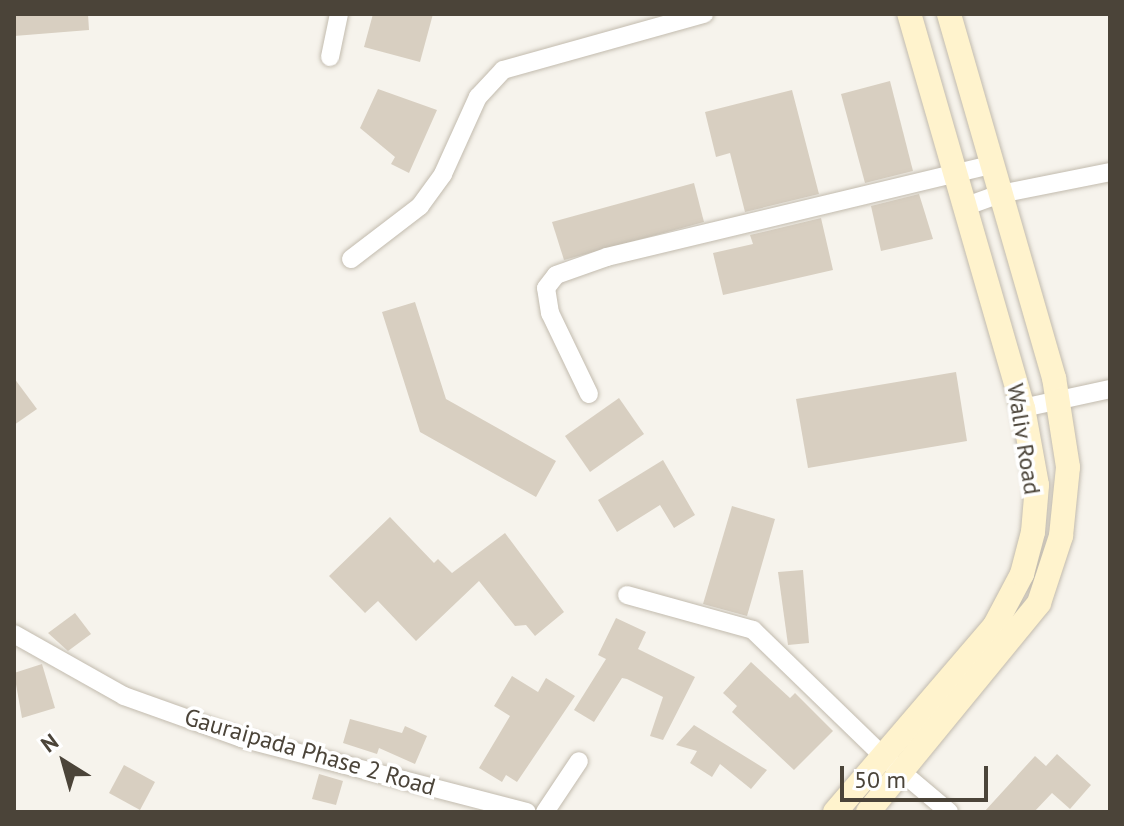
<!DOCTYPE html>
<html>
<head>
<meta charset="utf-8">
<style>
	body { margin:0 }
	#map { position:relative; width:1124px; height:826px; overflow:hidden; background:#f6f3ec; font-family:"PT Sans",sans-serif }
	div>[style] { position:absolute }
	.building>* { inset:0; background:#d8cfc1 }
	.roads { filter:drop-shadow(0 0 2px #c2bbae) drop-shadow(0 0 2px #c2bbae) }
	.street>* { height:18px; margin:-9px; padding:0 9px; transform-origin:9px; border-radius:9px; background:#fff }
	.secondary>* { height:24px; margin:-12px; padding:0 12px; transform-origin:12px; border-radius:12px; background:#fff3cd }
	span { translate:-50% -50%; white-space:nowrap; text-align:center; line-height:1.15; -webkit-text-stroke:7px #fff; paint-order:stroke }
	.street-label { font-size:24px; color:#4b4439 }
	.frame { position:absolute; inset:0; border:16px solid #4b4439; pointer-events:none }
	.north { position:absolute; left:24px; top:722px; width:80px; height:80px; -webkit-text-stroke:6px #fff; paint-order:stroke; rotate:323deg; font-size:22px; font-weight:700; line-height:32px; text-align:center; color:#4b4439 }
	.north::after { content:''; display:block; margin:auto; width:28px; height:36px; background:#4b4439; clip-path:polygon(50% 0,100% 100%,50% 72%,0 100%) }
	.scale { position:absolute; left:840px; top:766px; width:148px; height:36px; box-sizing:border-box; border:4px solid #4b4439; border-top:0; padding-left:10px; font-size:24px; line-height:28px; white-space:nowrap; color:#4b4439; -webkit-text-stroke:6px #fff; paint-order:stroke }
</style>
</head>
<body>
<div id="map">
	<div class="building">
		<i style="clip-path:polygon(14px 14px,88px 14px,89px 30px,14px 36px)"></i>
		<i style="clip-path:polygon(373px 14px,433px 14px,420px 62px,364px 47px)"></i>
		<i style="clip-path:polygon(890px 81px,913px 171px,865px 183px,841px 94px)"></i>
		<i style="clip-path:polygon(378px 89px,437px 110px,409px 173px,391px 164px,395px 157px,360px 128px)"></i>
		<i style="clip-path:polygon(792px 90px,819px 194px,745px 212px,730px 153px,716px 157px,705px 112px)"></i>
		<i style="clip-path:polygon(694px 183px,704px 222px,564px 260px,552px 222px)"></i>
		<i style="clip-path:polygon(919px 194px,933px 239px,881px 251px,871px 206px)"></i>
		<i style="clip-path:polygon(821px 218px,833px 270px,723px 295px,713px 253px,753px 244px,750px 235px)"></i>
		<i style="clip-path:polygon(415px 302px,446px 399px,556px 461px,536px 497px,420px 432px,382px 312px)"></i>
		<i style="clip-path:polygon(956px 372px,967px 441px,808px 468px,796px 399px)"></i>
		<i style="clip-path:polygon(14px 378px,37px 409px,14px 425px)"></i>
		<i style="clip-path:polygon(619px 398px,644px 434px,590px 472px,565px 436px)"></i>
		<i style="clip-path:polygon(663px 460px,695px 515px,674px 528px,660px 505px,617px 532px,598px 500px)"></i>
		<i style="clip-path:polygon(732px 506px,775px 519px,747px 616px,703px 604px)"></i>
		<i style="clip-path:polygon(390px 517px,434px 563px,438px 559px,452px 573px,505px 533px,564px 612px,535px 636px,526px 625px,515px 626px,479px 581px,416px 641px,378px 601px,365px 613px,329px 576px)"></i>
		<i style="clip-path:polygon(803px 570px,809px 643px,788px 645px,778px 572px)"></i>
		<i style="clip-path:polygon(75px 613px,91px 634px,68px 651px,48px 633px)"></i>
		<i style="clip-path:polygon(616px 618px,646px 632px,638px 649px,695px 677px,663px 740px,650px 736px,663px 697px,627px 679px,622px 678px,594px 722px,574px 710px,606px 659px,598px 655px)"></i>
		<i style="clip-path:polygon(751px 662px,790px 698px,795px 693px,833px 731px,794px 770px,732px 712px,737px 706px,723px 693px)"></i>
		<i style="clip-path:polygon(42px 664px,55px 708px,22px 718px,14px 673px)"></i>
		<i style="clip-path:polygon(512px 676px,538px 692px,546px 678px,575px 696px,517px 782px,506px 775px,502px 782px,479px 768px,510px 716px,494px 706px)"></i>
		<i style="clip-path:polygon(350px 719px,402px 733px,405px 726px,427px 736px,415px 764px,379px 748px,377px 754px,343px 743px)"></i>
		<i style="clip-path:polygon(694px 725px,767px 770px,751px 789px,720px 764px,712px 777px,690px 763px,697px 751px,676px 745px)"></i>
		<i style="clip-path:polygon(1057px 754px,1091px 785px,1070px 809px,1052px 793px,1034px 812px,984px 812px,1035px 756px,1046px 766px)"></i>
		<i style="clip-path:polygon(124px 765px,155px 782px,140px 810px,109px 793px)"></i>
		<i style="clip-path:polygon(319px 774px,343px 781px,336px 805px,312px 799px)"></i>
	</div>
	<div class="roads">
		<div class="street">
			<i style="left:330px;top:57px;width:44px;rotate:-78.2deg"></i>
			<i style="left:964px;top:207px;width:38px;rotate:-20deg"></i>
			<i style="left:1000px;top:194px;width:112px;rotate:-11.3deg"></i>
			<i style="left:351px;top:259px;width:87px;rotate:-37.5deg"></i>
			<i style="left:420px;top:206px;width:39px;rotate:-54deg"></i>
			<i style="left:443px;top:174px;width:85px;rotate:-65.6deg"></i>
			<i style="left:478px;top:97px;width:37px;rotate:-47deg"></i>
			<i style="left:503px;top:70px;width:209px;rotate:-15.6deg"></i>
			<i style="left:589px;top:394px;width:90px;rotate:-115.7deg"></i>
			<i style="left:550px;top:313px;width:25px;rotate:-99deg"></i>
			<i style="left:546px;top:288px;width:16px;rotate:-52deg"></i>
			<i style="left:556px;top:275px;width:54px;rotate:-19.4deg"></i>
			<i style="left:607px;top:257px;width:395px;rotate:-13.5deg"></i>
			<i style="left:1023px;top:408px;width:89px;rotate:-12.3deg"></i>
			<i style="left:627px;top:595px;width:131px;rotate:15.5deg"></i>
			<i style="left:753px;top:630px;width:182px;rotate:44.1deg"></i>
			<i style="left:884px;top:757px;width:85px;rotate:40.2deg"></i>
			<i style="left:14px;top:634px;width:126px;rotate:29.4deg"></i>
			<i style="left:124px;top:696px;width:124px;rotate:19.7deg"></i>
			<i style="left:241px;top:738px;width:295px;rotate:14.5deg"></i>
			<i style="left:545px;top:812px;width:61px;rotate:-56.3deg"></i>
		</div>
		<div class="secondary">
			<i style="left:835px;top:812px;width:246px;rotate:-49.4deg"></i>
			<i style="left:995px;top:625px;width:58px;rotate:-62.1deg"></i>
			<i style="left:1022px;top:574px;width:43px;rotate:-75.3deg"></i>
			<i style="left:1033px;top:532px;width:47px;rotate:-85.1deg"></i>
			<i style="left:1037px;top:485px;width:78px;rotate:-100.3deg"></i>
			<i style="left:1023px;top:408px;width:410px;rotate:-106.1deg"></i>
			<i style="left:868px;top:812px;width:270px;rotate:-50.7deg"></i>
			<i style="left:1039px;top:603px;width:71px;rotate:-71.8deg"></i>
			<i style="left:1061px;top:536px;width:69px;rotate:-84.2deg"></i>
			<i style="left:1068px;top:467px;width:90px;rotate:-98.9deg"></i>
			<i style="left:1054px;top:378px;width:379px;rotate:-106.1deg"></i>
		</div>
	</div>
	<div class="street-label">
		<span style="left:1024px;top:439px;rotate:81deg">Waliv Road</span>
		<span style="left:310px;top:752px;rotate:16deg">Gauraipada Phase 2 Road</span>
	</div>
	<div class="frame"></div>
	<div class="north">N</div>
	<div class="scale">50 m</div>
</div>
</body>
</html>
